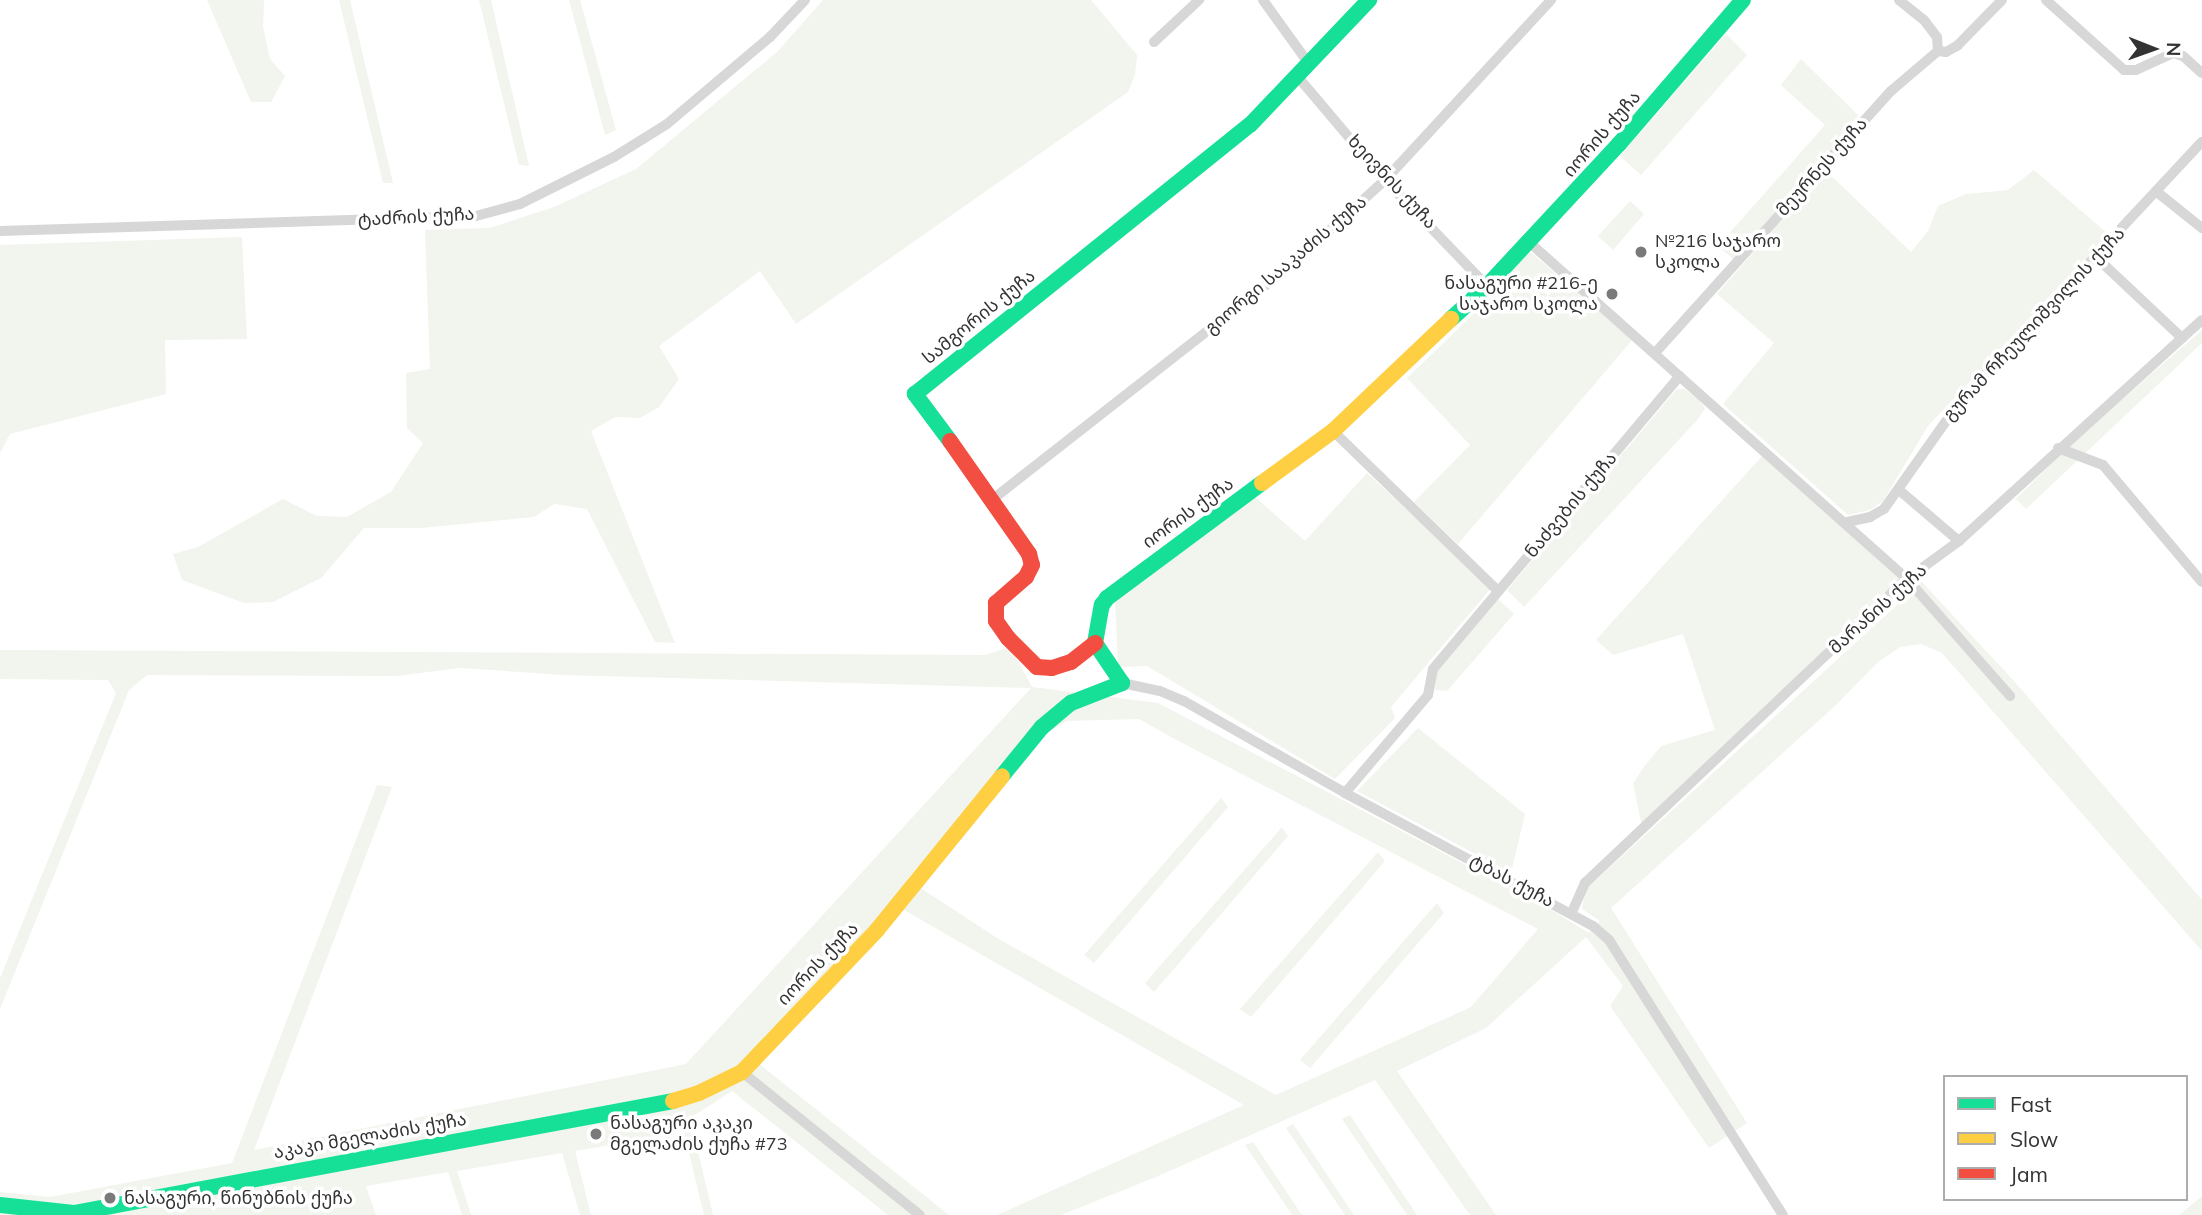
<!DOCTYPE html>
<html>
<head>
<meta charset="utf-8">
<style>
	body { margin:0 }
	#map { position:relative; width:2202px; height:1215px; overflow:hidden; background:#fff; font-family:Mulish,"Noto Sans Georgian",sans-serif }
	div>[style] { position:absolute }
	.green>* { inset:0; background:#f1f5ed }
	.street>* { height:10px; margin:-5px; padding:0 5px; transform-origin:5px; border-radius:5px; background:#d7d7d7 }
	.fast>* { height:16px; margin:-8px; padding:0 8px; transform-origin:8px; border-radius:8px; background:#16e098 }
	.slow>* { height:16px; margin:-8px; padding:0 8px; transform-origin:8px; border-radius:8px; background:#ffcf43 }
	.jam>* { height:16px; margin:-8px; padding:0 8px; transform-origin:8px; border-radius:8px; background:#f24e42 }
	.dots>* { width:19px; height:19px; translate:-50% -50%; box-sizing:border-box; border:4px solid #fff; border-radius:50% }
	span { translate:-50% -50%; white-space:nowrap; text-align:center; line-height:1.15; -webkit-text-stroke:7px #fff; paint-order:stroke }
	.street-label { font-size:18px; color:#333 }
	.poi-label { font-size:18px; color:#333 }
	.left { translate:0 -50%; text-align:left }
	.right { translate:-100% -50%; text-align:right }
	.legend { position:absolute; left:1943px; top:1075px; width:245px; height:126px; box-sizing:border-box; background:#fff; border:2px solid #adadad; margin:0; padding:9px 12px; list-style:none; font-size:21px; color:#333 }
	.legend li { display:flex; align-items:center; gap:14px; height:35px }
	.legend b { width:35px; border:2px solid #adadad }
	.north { position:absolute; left:2118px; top:14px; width:70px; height:70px; -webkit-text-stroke:5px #fff; paint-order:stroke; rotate:91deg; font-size:19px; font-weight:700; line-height:28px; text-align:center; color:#333 }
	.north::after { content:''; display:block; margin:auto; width:24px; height:32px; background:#333; clip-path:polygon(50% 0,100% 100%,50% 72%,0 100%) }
</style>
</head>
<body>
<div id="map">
	<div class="green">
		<i style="clip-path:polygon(207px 0,264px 0,263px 27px,270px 59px,285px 76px,271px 102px,251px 102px)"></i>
		<i style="clip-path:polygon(339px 0,350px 0,393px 183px,383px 183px)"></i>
		<i style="clip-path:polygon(479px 0,491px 0,529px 166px,519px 165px)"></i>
		<i style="clip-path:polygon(569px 0,580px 0,616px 130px,605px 135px)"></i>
		<i style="clip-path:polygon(823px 0,1091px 0,1137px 55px,1135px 75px,1128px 92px,796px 324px,760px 271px,659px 346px,679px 379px,659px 407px,640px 418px,615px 417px,591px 431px,675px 643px,655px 642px,587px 509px,554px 504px,534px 517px,422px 528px,364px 528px,321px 578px,273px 602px,244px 603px,182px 580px,173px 554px,198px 547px,283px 499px,317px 516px,347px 517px,391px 492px,423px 443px,407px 428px,406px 373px,430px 369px,425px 230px,490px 228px,554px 207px,636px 169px,777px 52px)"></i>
		<i style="clip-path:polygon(1726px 34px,1747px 55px,1641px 175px,1620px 156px)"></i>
		<i style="clip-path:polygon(1801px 59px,1860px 117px,1733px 259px,1718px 246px,1825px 125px,1781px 85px)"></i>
		<i style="clip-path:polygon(1825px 170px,1911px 252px,1928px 231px,1938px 206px,1966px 194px,2008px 190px,2034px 170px,2108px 234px,1928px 426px,1883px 501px,1870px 510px,1848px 515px,1723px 404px,1774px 343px,1717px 294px)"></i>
		<i style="clip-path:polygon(1630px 201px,1644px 214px,1613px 250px,1598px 236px)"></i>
		<i style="clip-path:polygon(242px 237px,247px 339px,165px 340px,166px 394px,10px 434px,0 453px,0 245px)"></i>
		<i style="clip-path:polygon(1529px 251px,1633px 339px,1458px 544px,1414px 502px,1470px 445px,1407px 378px,1489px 299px)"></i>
		<i style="clip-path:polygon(2202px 330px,2202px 343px,2026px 509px,2016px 499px,2072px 443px)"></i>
		<i style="clip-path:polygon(1677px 389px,1685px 389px,1699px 400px,1705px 408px,1698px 419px,1524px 607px,1507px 590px)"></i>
		<i style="clip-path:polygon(1763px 455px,1899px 579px,1642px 826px,1633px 784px,1643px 768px,1661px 746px,1715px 730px,1683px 634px,1613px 655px,1596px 640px)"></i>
		<i style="clip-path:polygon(1367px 473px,1492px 587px,1391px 707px,1395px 718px,1335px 779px,1147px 666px,1118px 667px,1115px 600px,1255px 497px,1305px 541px)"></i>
		<i style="clip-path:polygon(evenodd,1919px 579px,2014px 681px,2202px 900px,2202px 951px,1942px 653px,1921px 644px,1900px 647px,1878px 662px,1836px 705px,1611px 908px,1747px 1123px,1709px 1148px,1610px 1006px,1623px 986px,1586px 937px,1486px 1028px,1397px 1071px,1496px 1215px,1470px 1215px,1375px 1080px,1156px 1177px,1061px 1215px,997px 1215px,1244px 1105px,890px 902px,758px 1063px,949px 1215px,888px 1215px,732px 1091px,690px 1118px,713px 1215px,704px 1215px,682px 1124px,663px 1136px,575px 1151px,591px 1215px,580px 1215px,562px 1153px,457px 1171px,471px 1215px,462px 1215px,448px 1172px,366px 1186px,376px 1215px,0 1215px,0 1192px,50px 1197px,232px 1163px,377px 785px,392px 787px,254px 1150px,686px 1064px,1031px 688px,564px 675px,460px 668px,397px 676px,147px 675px,129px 690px,0 1009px,0 978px,116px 693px,108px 680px,0 679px,0 650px,985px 655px,1010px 647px,1032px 687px,1158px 703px,1548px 908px,1589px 933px,1600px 921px,1582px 909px,1585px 890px,1897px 605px,1919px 579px,1139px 719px,1171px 737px,1538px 929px,1471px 1007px,1276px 1095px,997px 938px,907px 879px,1022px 747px,1067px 721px,1139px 719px)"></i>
		<i style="clip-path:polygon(1498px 599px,1514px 614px,1447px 691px,1435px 690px,1437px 672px)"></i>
		<i style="clip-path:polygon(1418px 728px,1525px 814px,1511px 873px,1357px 791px)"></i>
		<i style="clip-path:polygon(1221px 798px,1228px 807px,1094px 963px,1084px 955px)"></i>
		<i style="clip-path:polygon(1282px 827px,1288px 836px,1154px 992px,1145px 983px)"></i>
		<i style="clip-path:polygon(1378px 852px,1385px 861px,1251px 1017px,1240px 1009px)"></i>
		<i style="clip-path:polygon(1437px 903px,1444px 913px,1310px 1068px,1300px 1060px)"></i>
		<i style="clip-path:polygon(1350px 1115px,1417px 1215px,1407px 1215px,1342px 1119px)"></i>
		<i style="clip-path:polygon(1293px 1124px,1354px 1215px,1345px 1215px,1286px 1128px)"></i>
		<i style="clip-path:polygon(1253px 1142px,1302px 1215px,1292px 1215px,1245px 1145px)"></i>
		<i style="clip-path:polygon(2202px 1196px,2202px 1215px,2179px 1215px)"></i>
	</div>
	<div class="street">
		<i style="left:1263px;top:0;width:79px;rotate:54.3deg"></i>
		<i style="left:1899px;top:0;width:32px;rotate:39deg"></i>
		<i style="left:1924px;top:20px;width:21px;rotate:53deg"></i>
		<i style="left:1937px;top:37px;width:14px;rotate:86deg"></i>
		<i style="left:2046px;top:0;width:105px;rotate:41.9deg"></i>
		<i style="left:2124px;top:70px;width:12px"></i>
		<i style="left:2136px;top:70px;width:41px;rotate:-24.7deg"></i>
		<i style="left:2173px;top:53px;width:10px;rotate:17deg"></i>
		<i style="left:2183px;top:56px;width:25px;rotate:42deg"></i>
		<i style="left:1154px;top:42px;width:62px;rotate:-43deg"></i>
		<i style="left:1298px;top:77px;width:135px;rotate:49.8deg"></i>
		<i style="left:1385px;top:180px;width:147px;rotate:46.1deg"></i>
		<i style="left:2157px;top:192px;width:58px;rotate:38.7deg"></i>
		<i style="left:0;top:231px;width:476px;rotate:-1.8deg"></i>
		<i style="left:476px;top:216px;width:46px;rotate:-15.3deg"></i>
		<i style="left:520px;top:204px;width:105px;rotate:-26.6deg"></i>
		<i style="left:614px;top:157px;width:62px;rotate:-31.9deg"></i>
		<i style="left:667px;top:124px;width:135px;rotate:-40.2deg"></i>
		<i style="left:770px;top:37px;width:51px;rotate:-46.6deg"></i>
		<i style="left:1530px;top:243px;width:505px;rotate:41.71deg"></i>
		<i style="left:1907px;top:579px;width:156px;rotate:48.6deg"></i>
		<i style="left:2096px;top:257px;width:118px;rotate:43.3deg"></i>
		<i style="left:1655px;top:353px;width:353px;rotate:-48deg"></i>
		<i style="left:1891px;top:91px;width:62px;rotate:-40.4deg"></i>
		<i style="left:1938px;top:51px;width:8px;rotate:7deg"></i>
		<i style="left:1946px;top:52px;width:13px;rotate:-29deg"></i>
		<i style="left:1957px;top:46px;width:64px;rotate:-45.6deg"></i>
		<i style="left:1333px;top:431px;width:230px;rotate:44.1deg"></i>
		<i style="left:2058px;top:448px;width:48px;rotate:20.7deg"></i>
		<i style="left:2103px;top:465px;width:153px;rotate:49.8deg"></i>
		<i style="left:1899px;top:490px;width:79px;rotate:40.4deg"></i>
		<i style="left:993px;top:499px;width:376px;rotate:-38.1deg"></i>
		<i style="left:1289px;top:267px;width:130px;rotate:-42.2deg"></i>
		<i style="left:1385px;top:180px;width:245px;rotate:-47.3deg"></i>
		<i style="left:1847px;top:522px;width:24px;rotate:-12deg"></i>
		<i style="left:1870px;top:517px;width:16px;rotate:-30deg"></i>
		<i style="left:1884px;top:509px;width:133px;rotate:-54.8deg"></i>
		<i style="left:1961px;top:400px;width:353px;rotate:-47deg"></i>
		<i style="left:1122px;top:683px;width:39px;rotate:12deg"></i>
		<i style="left:1160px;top:691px;width:26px;rotate:23deg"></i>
		<i style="left:1184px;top:701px;width:185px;rotate:29.7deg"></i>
		<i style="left:1345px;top:793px;width:281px;rotate:28.2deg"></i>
		<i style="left:1593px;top:926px;width:21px;rotate:41deg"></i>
		<i style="left:1609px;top:940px;width:325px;rotate:57.7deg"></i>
		<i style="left:1345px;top:793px;width:128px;rotate:-49.7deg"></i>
		<i style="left:1428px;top:695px;width:26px;rotate:-79deg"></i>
		<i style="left:1433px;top:669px;width:383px;rotate:-49.9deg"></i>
		<i style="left:1572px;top:912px;width:32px;rotate:-66deg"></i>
		<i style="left:1585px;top:883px;width:443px;rotate:-43.4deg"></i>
		<i style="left:1907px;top:579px;width:64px;rotate:-36.2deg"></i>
		<i style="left:1959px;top:541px;width:328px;rotate:-42.3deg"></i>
		<i style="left:742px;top:1072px;width:228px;rotate:38.8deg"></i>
	</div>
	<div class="fast">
		<i style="left:1451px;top:319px;width:49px;rotate:-42.5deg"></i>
		<i style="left:1487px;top:286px;width:194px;rotate:-47.1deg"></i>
		<i style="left:1619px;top:144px;width:190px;rotate:-49.3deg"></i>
		<i style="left:950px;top:441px;width:59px;rotate:-126.7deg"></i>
		<i style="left:915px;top:394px;width:430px;rotate:-38.8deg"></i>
		<i style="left:1250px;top:125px;width:173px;rotate:-46.4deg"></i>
		<i style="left:1002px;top:776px;width:63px;rotate:-50.8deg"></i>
		<i style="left:1042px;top:727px;width:38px;rotate:-40deg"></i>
		<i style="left:1071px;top:703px;width:55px;rotate:-21.4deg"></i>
		<i style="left:1122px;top:683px;width:48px;rotate:-124deg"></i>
		<i style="left:1095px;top:643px;width:39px;rotate:-80deg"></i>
		<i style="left:1102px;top:605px;width:9px;rotate:-54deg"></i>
		<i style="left:1107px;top:598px;width:193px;rotate:-36.6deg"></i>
		<i style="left:0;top:1205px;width:74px;rotate:6.2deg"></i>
		<i style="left:74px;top:1213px;width:609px;rotate:-10.59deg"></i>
	</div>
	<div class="slow">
		<i style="left:1262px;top:483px;width:88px;rotate:-36.2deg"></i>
		<i style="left:1333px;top:431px;width:163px;rotate:-43.5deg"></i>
		<i style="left:673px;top:1101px;width:27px;rotate:-17deg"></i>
		<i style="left:699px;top:1093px;width:48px;rotate:-26deg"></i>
		<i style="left:742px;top:1072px;width:196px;rotate:-46.4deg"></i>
		<i style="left:877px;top:930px;width:198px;rotate:-50.9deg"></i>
	</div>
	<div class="jam">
		<i style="left:950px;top:441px;width:138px;rotate:55deg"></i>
		<i style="left:1029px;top:554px;width:11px;rotate:75deg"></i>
		<i style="left:1032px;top:565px;width:13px;rotate:117deg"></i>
		<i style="left:1026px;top:577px;width:40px;rotate:139deg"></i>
		<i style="left:996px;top:603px;width:18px;rotate:90deg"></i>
		<i style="left:996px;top:621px;width:21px;rotate:55deg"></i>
		<i style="left:1008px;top:638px;width:41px;rotate:45deg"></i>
		<i style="left:1037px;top:667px;width:15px;rotate:4deg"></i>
		<i style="left:1052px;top:668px;width:20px;rotate:-18deg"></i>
		<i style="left:1071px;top:662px;width:31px;rotate:-38deg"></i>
	</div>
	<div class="dots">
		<i style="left:1641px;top:252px;background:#7a7a7a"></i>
		<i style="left:1612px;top:294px;background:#7a7a7a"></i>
		<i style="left:596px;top:1134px;background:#7a7a7a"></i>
		<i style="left:110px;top:1198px;background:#7a7a7a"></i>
	</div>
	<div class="street-label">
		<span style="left:1602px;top:134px;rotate:-49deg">იორის ქუჩა</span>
		<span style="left:1822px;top:167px;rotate:-48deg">მეურნეს ქუჩა</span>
		<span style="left:1392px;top:182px;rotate:47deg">ხეივნის ქუჩა</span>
		<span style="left:416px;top:217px;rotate:-3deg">ტაძრის ქუჩა</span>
		<span style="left:1286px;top:265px;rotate:-40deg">გიორგი სააკაძის ქუჩა</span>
		<span style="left:979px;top:317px;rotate:-39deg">სამგორის ქუჩა</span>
		<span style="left:2034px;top:324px;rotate:-47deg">გურამ რჩეულიშვილის ქუჩა</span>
		<span style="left:1571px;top:505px;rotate:-50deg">ნაძვების ქუჩა</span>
		<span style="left:1188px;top:513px;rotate:-36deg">იორის ქუჩა</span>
		<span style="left:1878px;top:609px;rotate:-42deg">მარანის ქუჩა</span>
		<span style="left:1512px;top:881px;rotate:28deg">ტბას ქუჩა</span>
		<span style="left:818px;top:964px;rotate:-46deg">იორის ქუჩა</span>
		<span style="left:370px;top:1136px;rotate:-10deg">აკაკი მგელაძის ქუჩა</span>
	</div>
	<div class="poi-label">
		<span class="left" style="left:1655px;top:252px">№216 საჯარო<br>სკოლა</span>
		<span class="right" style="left:1598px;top:294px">ნასაგური #216-ე<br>საჯარო სკოლა</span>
		<span class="left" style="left:610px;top:1134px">ნასაგური აკაკი<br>მგელაძის ქუჩა #73</span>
		<span class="left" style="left:124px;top:1198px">ნასაგური, წინუბნის ქუჩა</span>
	</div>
	<ul class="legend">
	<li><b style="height:9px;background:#16e098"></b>Fast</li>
	<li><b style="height:9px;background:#ffcf43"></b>Slow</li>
	<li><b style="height:9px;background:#f24e42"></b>Jam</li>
	</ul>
	<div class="north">N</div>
</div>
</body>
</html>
